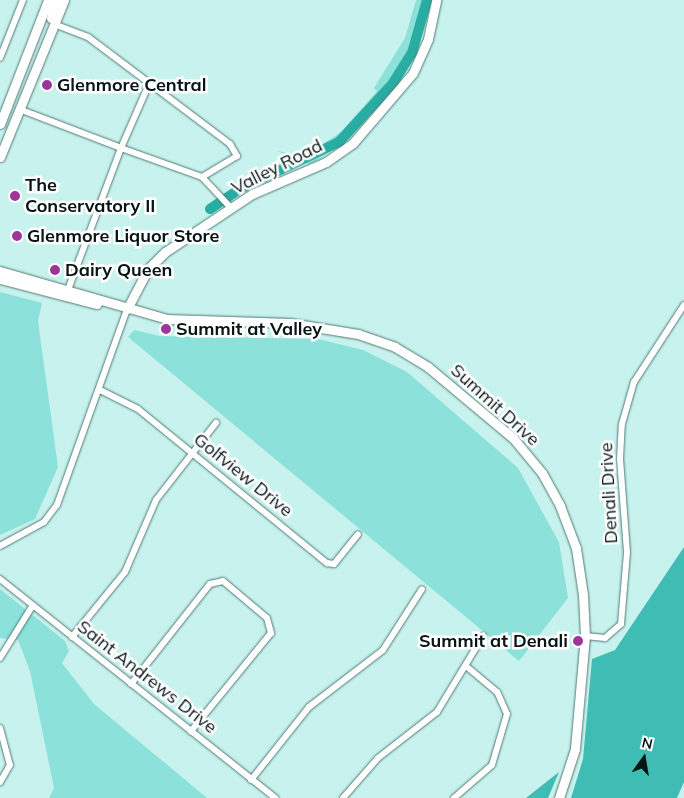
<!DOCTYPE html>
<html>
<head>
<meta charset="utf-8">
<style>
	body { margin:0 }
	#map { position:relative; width:684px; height:798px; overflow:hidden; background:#c7f2ed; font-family:Mulish,sans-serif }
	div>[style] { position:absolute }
	.green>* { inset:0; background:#8ce2da }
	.forest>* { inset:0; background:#3fbcb3 }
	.river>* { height:10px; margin:-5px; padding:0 5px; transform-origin:5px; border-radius:5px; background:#29ada3 }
	.roads { filter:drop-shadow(0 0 1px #527a75) drop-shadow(0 0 1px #527a75) }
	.street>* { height:6px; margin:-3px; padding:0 3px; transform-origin:3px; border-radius:3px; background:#fff }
	.secondary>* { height:9px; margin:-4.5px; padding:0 4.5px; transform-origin:4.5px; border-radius:4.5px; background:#fff }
	.dots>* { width:14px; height:14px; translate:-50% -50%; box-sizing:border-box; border:2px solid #fff; border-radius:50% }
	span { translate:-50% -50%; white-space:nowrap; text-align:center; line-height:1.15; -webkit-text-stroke:5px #fff; paint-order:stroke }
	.poi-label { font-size:18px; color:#061514; font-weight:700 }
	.left { translate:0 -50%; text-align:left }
	.right { translate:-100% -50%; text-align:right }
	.street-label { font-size:18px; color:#061514 }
	.north { position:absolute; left:619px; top:733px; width:50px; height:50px; -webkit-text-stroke:4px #fff; paint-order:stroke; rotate:13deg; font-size:14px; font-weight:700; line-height:20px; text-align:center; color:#061514 }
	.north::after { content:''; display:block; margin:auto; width:18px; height:22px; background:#061514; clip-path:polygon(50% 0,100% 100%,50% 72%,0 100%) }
</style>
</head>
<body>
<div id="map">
	<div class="green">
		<i style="clip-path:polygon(416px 0,430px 0,424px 28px,407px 68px,388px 95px,347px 139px,316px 161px,309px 164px,277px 151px,305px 156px,341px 132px,377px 91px,374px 88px,405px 38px)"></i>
		<i style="clip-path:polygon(0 292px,42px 303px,38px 321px,58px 467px,35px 519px,0 535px)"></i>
		<i style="clip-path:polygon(134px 330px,160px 336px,318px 339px,363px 350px,407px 372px,518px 468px,559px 542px,568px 598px,519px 661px,128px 337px)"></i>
		<i style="clip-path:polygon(0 589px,65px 641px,69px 651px,62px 663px,94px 704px,207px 798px,49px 798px,54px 788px,30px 671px,18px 640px,0 638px)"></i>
	</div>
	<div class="forest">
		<i style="clip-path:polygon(684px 547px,684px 782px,677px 798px,571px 798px,583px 759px,592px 659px,615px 650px)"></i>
		<i style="clip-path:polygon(559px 772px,548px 798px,526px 798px)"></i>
	</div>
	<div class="river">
		<i style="left:210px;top:209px;width:36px;rotate:-34deg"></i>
		<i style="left:240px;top:189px;width:110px;rotate:-25.4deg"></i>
		<i style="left:339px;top:142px;width:80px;rotate:-47.5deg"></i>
		<i style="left:393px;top:83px;width:36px;rotate:-58deg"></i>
		<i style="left:412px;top:53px;width:55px;rotate:-74.2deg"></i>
	</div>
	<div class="roads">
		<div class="street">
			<i style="left:54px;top:24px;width:36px;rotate:21deg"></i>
			<i style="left:88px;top:37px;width:178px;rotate:37deg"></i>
			<i style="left:230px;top:144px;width:14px;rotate:60deg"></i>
			<i style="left:237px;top:156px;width:41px;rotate:149deg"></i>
			<i style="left:0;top:58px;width:62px;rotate:-68.4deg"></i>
			<i style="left:149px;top:84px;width:70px;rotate:113.6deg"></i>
			<i style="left:121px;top:148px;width:86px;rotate:19.7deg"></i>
			<i style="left:202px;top:177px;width:42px;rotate:46.9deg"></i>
			<i style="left:19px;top:109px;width:109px;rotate:20.9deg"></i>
			<i style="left:121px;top:148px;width:152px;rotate:110.5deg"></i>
			<i style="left:100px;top:390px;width:42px;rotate:26.6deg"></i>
			<i style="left:138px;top:409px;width:244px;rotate:39.2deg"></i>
			<i style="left:327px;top:563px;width:7px;rotate:8deg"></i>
			<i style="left:334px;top:564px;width:38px;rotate:-51deg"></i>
			<i style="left:0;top:546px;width:50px;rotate:-28.6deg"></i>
			<i style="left:44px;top:522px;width:21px;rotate:-53deg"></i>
			<i style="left:57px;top:505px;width:208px;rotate:-70.3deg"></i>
			<i style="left:0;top:579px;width:352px;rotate:38.5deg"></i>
			<i style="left:585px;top:636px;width:20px;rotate:6deg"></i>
			<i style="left:605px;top:638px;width:21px;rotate:-41deg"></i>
			<i style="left:621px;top:624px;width:72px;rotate:-85.2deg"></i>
			<i style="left:627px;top:552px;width:93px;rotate:-94.3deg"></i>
			<i style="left:620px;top:459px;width:35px;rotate:-87deg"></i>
			<i style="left:622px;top:424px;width:44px;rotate:-74.1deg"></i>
			<i style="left:634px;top:382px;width:92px;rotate:-57deg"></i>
			<i style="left:72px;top:637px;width:84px;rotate:-50.8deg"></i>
			<i style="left:125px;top:572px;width:78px;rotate:-66.7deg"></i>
			<i style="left:156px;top:500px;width:98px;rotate:-52.1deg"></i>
			<i style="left:0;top:658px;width:62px;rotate:-58.1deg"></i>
			<i style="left:131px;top:684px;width:127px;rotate:-51.7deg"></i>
			<i style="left:210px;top:584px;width:13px;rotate:-13deg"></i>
			<i style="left:223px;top:581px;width:57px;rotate:40.1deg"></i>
			<i style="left:267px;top:618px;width:16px;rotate:75deg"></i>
			<i style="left:271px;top:633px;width:127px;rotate:129.2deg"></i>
			<i style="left:0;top:728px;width:38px;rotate:75deg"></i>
			<i style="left:10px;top:765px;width:20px;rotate:120deg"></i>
			<i style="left:251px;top:780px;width:93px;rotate:-51.5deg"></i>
			<i style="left:309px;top:707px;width:93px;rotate:-37.6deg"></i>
			<i style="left:383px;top:650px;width:72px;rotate:-57.4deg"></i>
			<i style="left:343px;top:798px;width:53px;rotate:-48.8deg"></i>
			<i style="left:378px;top:758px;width:75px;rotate:-37.9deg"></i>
			<i style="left:437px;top:712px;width:89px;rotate:-58.8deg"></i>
			<i style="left:454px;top:798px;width:50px;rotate:-41deg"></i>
			<i style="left:492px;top:765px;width:53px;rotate:-73.6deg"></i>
			<i style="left:507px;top:714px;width:24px;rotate:-114deg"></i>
			<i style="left:497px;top:692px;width:39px;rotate:-140deg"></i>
		</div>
		<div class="secondary">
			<i style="left:51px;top:18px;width:18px;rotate:-77deg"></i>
			<i style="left:0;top:124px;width:133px;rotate:-68.8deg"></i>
			<i style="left:0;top:157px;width:170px;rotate:-67.8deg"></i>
			<i style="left:0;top:271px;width:174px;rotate:16deg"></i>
			<i style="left:167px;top:319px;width:123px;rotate:1.9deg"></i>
			<i style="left:290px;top:323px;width:69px;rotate:9.2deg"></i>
			<i style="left:358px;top:334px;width:39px;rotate:19deg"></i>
			<i style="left:395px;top:347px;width:39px;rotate:31deg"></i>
			<i style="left:428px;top:367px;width:111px;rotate:39.9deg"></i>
			<i style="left:513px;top:438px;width:45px;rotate:50.4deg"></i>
			<i style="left:542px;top:473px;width:38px;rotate:61deg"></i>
			<i style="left:560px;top:506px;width:45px;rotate:69.1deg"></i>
			<i style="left:576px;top:548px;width:48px;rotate:81.5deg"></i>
			<i style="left:583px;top:595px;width:41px;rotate:87.2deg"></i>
			<i style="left:585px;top:636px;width:113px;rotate:95.1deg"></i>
			<i style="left:575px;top:749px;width:52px;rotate:108.1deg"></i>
			<i style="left:0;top:279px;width:100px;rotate:14.5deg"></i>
			<i style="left:127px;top:309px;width:45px;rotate:-62.3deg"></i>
			<i style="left:148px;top:269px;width:24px;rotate:-45deg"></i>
			<i style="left:165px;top:252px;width:105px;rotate:-33.7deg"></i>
			<i style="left:252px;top:194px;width:81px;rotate:-23.4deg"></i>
			<i style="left:326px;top:162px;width:33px;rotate:-35deg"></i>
			<i style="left:353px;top:143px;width:92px;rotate:-49.4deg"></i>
			<i style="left:413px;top:73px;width:37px;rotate:-66deg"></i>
			<i style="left:428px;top:39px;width:40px;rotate:-78deg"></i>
		</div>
	</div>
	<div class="dots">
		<i style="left:47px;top:85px;background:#9c369a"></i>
		<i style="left:15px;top:196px;background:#9c369a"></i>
		<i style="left:17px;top:236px;background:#9c369a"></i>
		<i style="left:55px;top:270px;background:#9c369a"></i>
		<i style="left:166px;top:329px;background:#9c369a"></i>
		<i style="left:578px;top:641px;background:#9c369a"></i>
	</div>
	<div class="poi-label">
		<span class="left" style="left:57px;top:85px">Glenmore Central</span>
		<span class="left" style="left:25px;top:196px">The<br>Conservatory II</span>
		<span class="left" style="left:27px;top:236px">Glenmore Liquor Store</span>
		<span class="left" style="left:65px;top:270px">Dairy Queen</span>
		<span class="left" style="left:176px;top:329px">Summit at Valley</span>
		<span class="right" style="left:568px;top:641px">Summit at Denali</span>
	</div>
	<div class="street-label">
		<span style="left:277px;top:167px;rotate:-27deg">Valley Road</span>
		<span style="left:495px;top:405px;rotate:42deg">Summit Drive</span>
		<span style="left:243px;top:475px;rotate:39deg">Golfview Drive</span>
		<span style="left:609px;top:493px;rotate:-93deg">Denali Drive</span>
		<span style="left:147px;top:677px;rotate:38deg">Saint Andrews Drive</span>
	</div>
	<div class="north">N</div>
</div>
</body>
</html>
